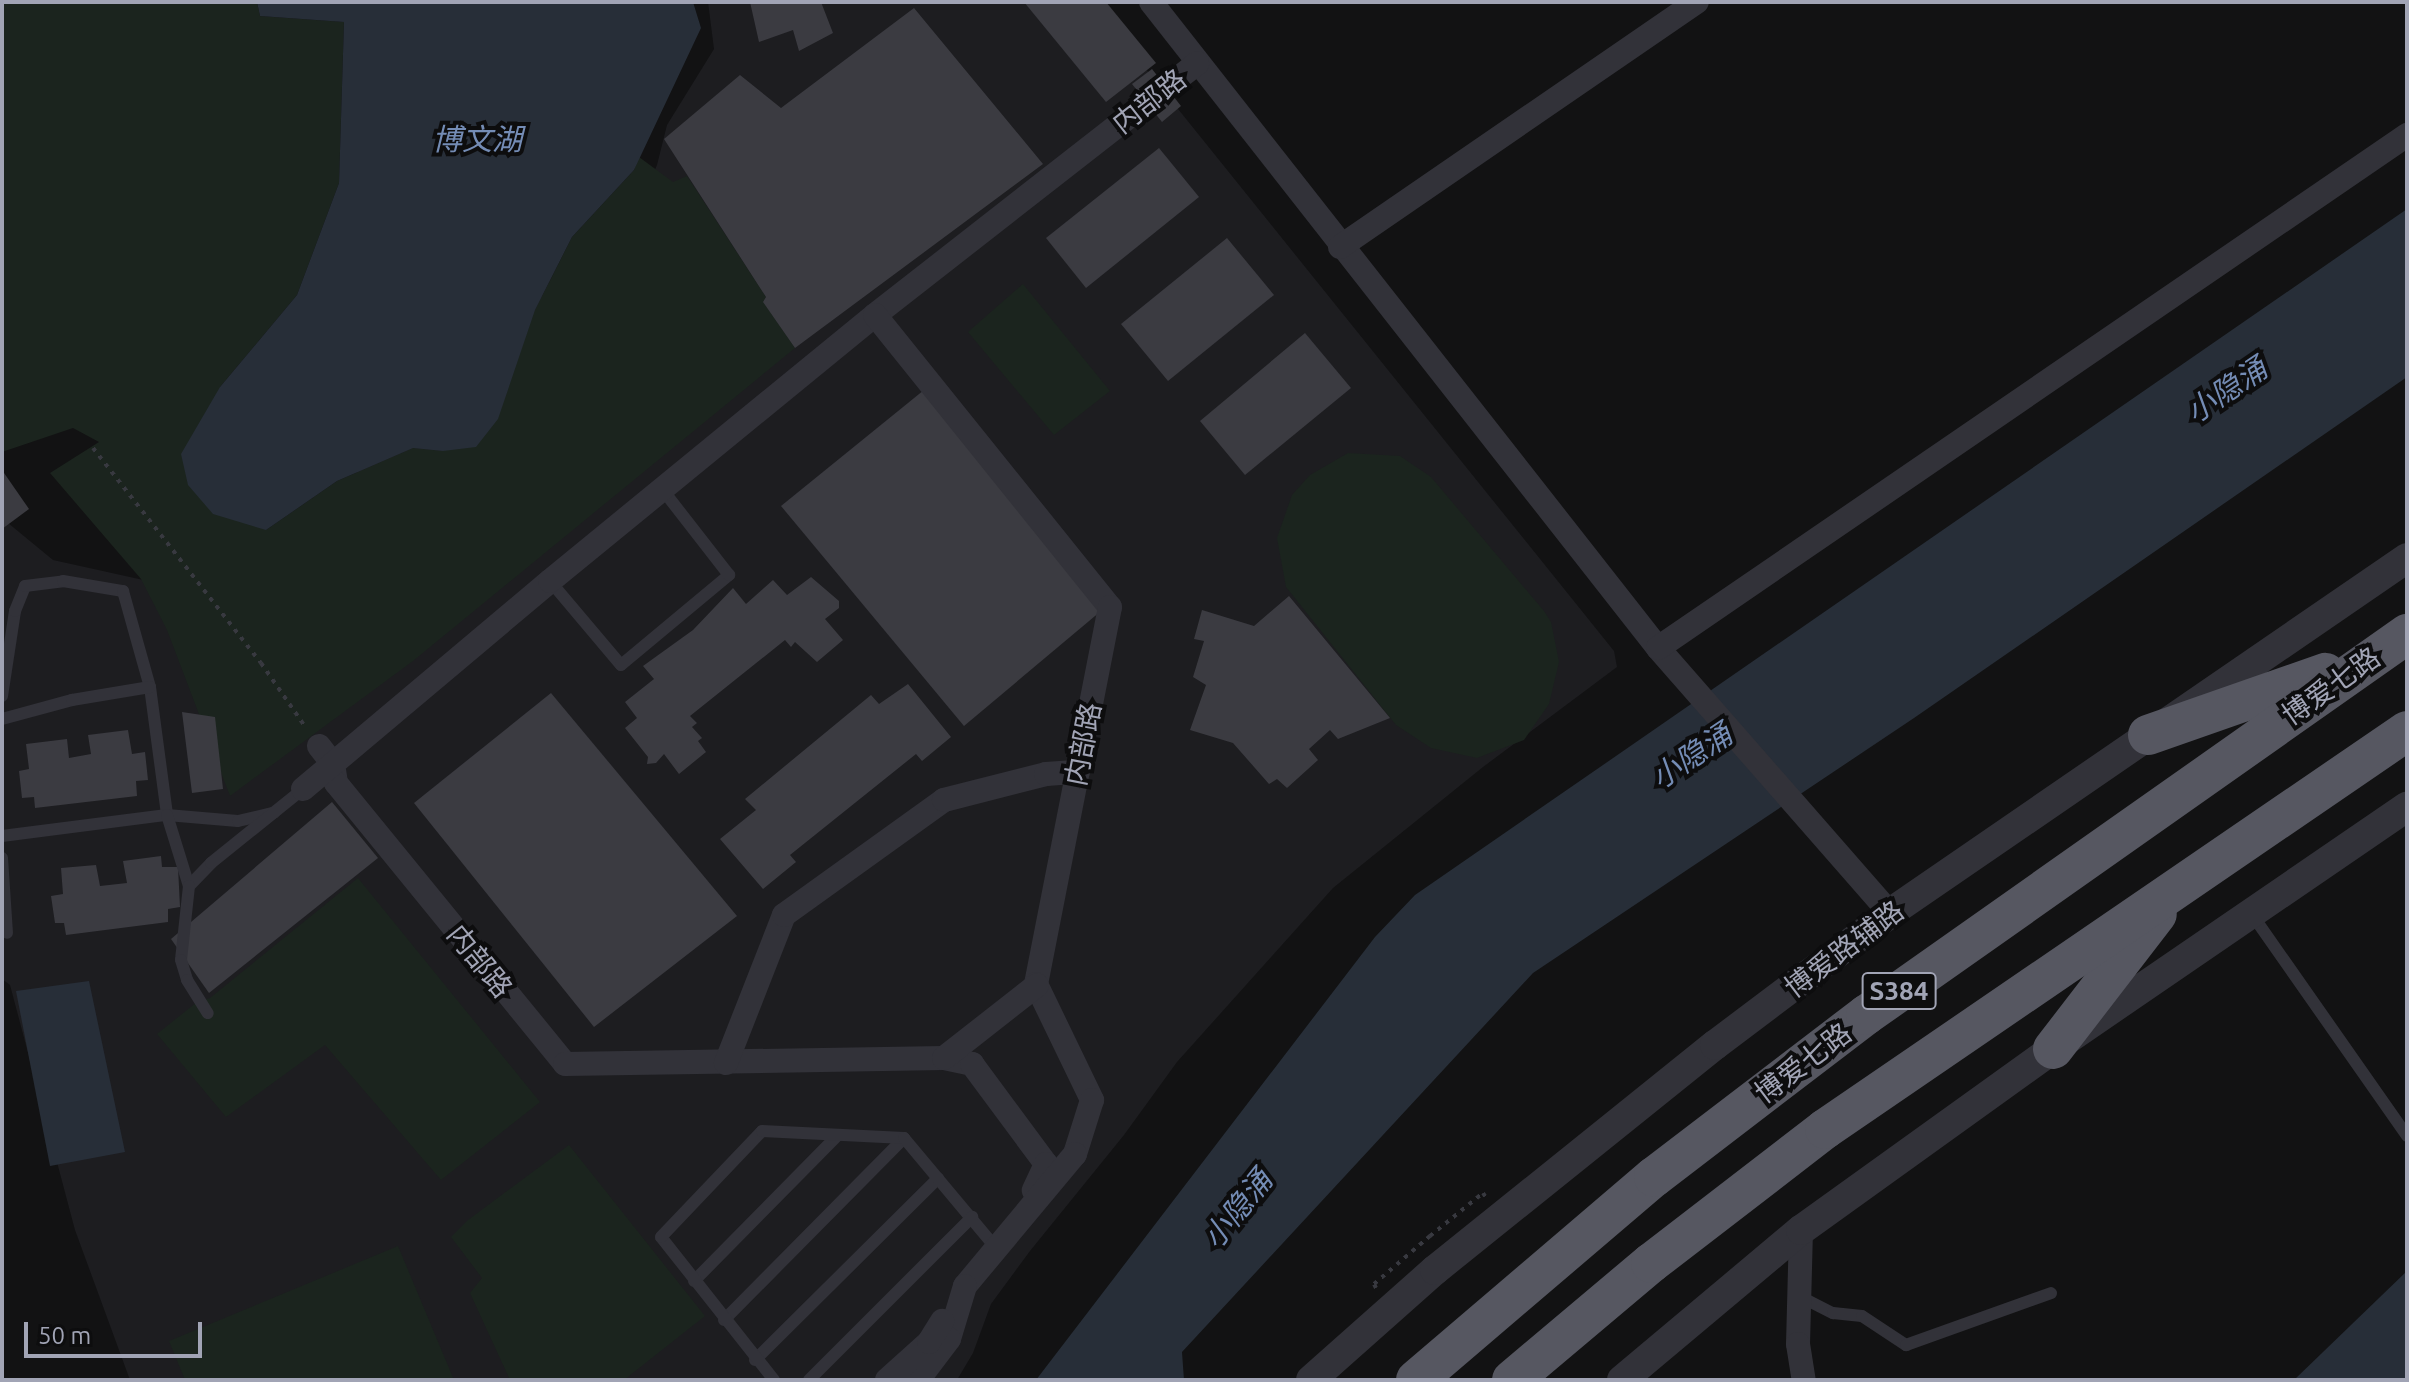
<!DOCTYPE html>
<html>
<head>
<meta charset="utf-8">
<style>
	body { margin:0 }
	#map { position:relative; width:2409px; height:1382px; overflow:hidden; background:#121213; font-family:Ubuntu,"Noto Sans SC",sans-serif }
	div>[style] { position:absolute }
	.built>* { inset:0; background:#1d1d20 }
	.green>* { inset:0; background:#1b241e }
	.water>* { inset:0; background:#272e38 }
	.building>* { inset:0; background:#3b3b41 }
	.path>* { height:4px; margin-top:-2px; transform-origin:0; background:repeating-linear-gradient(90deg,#383940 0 4px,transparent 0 10px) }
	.service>* { height:12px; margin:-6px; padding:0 6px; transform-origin:6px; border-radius:6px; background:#323239 }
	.minor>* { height:24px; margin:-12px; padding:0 12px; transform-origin:12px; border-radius:12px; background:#323239 }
	.tertiary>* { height:30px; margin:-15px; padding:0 15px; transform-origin:15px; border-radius:15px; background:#323239 }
	.trunk>* { height:40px; margin:-20px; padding:0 20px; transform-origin:20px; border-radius:20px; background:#565761 }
	span { translate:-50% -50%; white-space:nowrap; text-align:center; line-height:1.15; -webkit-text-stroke:8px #0d0d0e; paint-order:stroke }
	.shield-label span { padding:2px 6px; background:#0d0d0e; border:2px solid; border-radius:6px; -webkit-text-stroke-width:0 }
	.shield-label { font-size:26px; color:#a1a4b5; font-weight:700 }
	.street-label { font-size:28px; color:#a1a4b5 }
	.water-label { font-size:30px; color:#748cb5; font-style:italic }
	.frame { position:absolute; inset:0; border:4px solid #a1a4b5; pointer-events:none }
	.scale { position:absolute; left:24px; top:1322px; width:178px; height:36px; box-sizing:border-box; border:4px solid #a1a4b5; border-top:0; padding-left:10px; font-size:24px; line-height:28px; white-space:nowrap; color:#a1a4b5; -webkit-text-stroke:6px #0d0d0e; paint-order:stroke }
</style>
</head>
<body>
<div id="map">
	<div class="built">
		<i style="clip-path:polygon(708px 2px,1092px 2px,1614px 651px,1617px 667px,1483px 767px,1333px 888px,1177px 1062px,1124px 1135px,1030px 1251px,991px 1304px,973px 1353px,957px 1380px,130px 1380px,75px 1230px,10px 985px,2px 979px,2px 518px,53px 560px,157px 583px,301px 525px,639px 205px,657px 165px,667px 125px,714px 49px)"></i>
	</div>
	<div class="green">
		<i style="clip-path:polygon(2px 2px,257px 2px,260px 16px,344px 22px,339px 183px,297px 295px,220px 387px,266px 530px,337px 481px,413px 448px,443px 451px,535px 310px,572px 237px,634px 170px,639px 157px,673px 182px,687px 176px,766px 297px,764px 303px,795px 348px,413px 661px,230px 796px,167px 630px,141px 579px,50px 473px,99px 442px,73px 428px,2px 452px)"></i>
		<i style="clip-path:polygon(1023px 284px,1110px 391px,1054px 435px,968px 332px)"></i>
		<i style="clip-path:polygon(1348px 453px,1400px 456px,1431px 477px,1544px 611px,1551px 622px,1559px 662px,1549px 704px,1524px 740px,1477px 758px,1431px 748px,1396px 725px,1286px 587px,1277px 538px,1292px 495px,1310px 475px)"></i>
		<i style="clip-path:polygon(358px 878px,540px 1102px,441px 1180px,325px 1045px,226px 1117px,157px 1034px,197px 1002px,210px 998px)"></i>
		<i style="clip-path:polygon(569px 1145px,705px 1316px,624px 1380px,510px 1380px,470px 1293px,482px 1278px,451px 1237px,468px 1220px)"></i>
		<i style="clip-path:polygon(398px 1246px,454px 1380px,185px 1380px,169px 1341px)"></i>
	</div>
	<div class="water">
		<i style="clip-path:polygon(257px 2px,693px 2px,701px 28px,634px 170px,572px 237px,535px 310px,498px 419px,476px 447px,443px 451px,413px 448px,337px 481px,266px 530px,213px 514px,188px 485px,181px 454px,220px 387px,297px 295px,339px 183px,344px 22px,260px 16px)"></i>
		<i style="clip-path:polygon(2407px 209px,2407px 377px,1914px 718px,1533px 973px,1182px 1352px,1184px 1380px,1036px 1380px,1375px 937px,1415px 895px)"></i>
		<i style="clip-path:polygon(89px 981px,125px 1152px,50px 1166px,16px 991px)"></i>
		<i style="clip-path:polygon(2407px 1271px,2407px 1380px,2294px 1380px)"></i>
	</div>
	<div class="building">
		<i style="clip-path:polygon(750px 2px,821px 2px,833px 33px,799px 51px,793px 30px,759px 42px)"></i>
		<i style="clip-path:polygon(1024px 2px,1106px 2px,1156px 63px,1106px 102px)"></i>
		<i style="clip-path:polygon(914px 8px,1043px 164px,795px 348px,763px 302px,766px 297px,664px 139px,740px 75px,781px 108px)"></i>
		<i style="clip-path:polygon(1152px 69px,1181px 106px,1162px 122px,1132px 84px)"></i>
		<i style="clip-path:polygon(1159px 148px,1199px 197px,1086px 288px,1046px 238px)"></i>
		<i style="clip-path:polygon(1227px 238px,1274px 295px,1168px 381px,1121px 324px)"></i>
		<i style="clip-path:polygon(1305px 333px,1351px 388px,1245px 475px,1200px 421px)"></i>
		<i style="clip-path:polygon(924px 390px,1101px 611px,964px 726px,781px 506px)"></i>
		<i style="clip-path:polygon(2px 470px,29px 509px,2px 529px)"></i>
		<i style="clip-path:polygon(811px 577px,839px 601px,839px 608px,825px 619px,843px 640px,817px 662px,795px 642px,791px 647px,785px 640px,690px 716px,697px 723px,692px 727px,702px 738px,698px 741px,706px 752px,679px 774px,664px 754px,656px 763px,647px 764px,648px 757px,625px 728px,637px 718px,625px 702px,654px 679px,643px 666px,693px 630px,733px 588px,746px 604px,773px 580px,787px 595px)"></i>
		<i style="clip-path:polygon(1289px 596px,1390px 718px,1338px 739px,1330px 730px,1309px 749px,1318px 760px,1287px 788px,1277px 779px,1269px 784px,1233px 743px,1190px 730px,1206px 685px,1193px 677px,1204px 641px,1194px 639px,1202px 610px,1254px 626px)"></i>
		<i style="clip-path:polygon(908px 684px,951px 737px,922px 761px,916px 754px,790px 855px,796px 862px,763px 889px,720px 839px,756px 810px,745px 799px,871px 695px,879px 704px)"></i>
		<i style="clip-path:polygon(551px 693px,737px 916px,594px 1027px,414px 803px)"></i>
		<i style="clip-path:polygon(182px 712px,215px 717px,223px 789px,192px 793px)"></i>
		<i style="clip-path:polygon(128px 730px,132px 754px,145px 752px,148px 780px,136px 781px,137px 796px,35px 808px,34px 797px,22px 798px,19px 771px,29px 769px,26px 744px,67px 739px,69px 758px,91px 754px,88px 735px)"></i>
		<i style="clip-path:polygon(332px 802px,378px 858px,209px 993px,171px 939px)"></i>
		<i style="clip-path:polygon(161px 856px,162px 867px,178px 867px,180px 907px,168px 909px,168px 922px,66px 935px,64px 923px,55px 923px,51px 896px,63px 894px,61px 868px,96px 865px,100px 886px,127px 883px,123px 861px)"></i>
	</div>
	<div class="path">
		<i style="left:93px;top:448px;width:273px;rotate:52deg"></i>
		<i style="left:261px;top:663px;width:79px;rotate:55.3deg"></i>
		<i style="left:1376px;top:1288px;width:4px;rotate:-117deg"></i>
		<i style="left:1374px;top:1284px;width:74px;rotate:-40.6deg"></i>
		<i style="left:1430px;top:1236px;width:68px;rotate:-39.1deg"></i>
		<i style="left:1483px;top:1193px;width:4px;rotate:56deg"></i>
	</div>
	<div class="service">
		<i style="left:550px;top:581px;width:110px;rotate:49.8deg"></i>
		<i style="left:621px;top:665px;width:141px;rotate:-39.8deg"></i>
		<i style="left:729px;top:575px;width:109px;rotate:-127.9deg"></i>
		<i style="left:2px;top:696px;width:86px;rotate:-81.3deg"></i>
		<i style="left:15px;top:611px;width:27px;rotate:-68deg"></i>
		<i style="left:25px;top:586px;width:38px;rotate:-7deg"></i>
		<i style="left:63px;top:581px;width:61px;rotate:9.5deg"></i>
		<i style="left:123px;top:591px;width:100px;rotate:74.3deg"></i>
		<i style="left:150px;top:687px;width:129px;rotate:82.4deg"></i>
		<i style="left:167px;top:815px;width:71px;rotate:4.8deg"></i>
		<i style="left:238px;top:821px;width:37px;rotate:-13deg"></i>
		<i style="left:2px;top:719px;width:73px;rotate:-15.2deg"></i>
		<i style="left:72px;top:700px;width:79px;rotate:-9.5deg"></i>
		<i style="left:2px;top:836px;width:166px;rotate:-7.3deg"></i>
		<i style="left:167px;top:815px;width:74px;rotate:72.8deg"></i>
		<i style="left:189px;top:886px;width:32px;rotate:-46deg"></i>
		<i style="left:211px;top:863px;width:118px;rotate:-38.8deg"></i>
		<i style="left:2px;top:858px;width:75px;rotate:86.2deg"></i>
		<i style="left:189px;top:886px;width:74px;rotate:96.2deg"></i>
		<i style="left:181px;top:960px;width:21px;rotate:73deg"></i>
		<i style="left:187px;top:980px;width:39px;rotate:58deg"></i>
		<i style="left:2251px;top:913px;width:272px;rotate:55deg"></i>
		<i style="left:694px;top:1281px;width:205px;rotate:-45.4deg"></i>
		<i style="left:1799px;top:1296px;width:38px;rotate:27deg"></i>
		<i style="left:1833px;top:1313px;width:29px;rotate:6deg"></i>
		<i style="left:1862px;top:1316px;width:53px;rotate:33.4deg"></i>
		<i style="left:1906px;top:1345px;width:154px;rotate:-19.7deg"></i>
		<i style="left:724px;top:1320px;width:256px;rotate:-45.3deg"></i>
		<i style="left:755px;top:1360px;width:258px;rotate:-44.8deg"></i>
		<i style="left:774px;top:1380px;width:182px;rotate:-128.3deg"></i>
		<i style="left:661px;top:1237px;width:146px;rotate:-46.4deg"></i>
		<i style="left:762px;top:1131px;width:142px;rotate:2.8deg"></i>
		<i style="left:904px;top:1138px;width:142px;rotate:50.1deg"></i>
		<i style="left:809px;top:1380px;width:231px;rotate:-45deg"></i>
	</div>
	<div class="minor">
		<i style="left:1151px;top:2px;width:821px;rotate:51.87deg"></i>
		<i style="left:1658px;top:648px;width:352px;rotate:48.8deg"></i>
		<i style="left:1340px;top:247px;width:433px;rotate:-34.5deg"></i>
		<i style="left:875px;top:315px;width:409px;rotate:-38deg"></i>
		<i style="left:1658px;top:648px;width:908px;rotate:-34.41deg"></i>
		<i style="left:319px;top:746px;width:23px;rotate:52deg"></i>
		<i style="left:333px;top:764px;width:19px;rotate:81deg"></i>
		<i style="left:336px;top:783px;width:362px;rotate:50.8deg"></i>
		<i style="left:565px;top:1064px;width:379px;rotate:-0.9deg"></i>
		<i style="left:944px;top:1058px;width:29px;rotate:12deg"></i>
		<i style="left:972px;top:1064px;width:124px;rotate:53.5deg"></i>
		<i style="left:1046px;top:1164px;width:29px;rotate:115deg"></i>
		<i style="left:303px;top:789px;width:323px;rotate:-40.1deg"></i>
		<i style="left:550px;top:581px;width:420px;rotate:-39.3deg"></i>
		<i style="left:875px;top:315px;width:375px;rotate:51.2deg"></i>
		<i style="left:1110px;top:607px;width:384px;rotate:101.1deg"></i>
		<i style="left:1036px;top:984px;width:129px;rotate:64.2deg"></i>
		<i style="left:1092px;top:1100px;width:57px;rotate:107.5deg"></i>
		<i style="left:1075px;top:1154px;width:172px;rotate:129.8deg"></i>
		<i style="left:965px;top:1286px;width:55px;rotate:106.8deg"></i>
		<i style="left:949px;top:1339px;width:51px;rotate:127.1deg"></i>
		<i style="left:944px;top:1058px;width:118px;rotate:-38.1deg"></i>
		<i style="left:726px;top:1063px;width:159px;rotate:-68.6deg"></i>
		<i style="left:784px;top:915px;width:197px;rotate:-35.7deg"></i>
		<i style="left:944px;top:800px;width:105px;rotate:-14.3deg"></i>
		<i style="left:1046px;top:774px;width:32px;rotate:-4deg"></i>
		<i style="left:1801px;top:1230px;width:114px;rotate:91.5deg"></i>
		<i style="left:1798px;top:1344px;width:36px;rotate:81deg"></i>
		<i style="left:887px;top:1380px;width:57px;rotate:-42.1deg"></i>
		<i style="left:929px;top:1342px;width:25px;rotate:-58deg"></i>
	</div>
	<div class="tertiary">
		<i style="left:1311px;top:1380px;width:166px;rotate:-41.6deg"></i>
		<i style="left:1435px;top:1270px;width:359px;rotate:-38.8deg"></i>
		<i style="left:1715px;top:1045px;width:219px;rotate:-37deg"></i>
		<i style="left:1890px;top:913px;width:627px;rotate:-34.48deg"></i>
		<i style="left:1622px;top:1380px;width:234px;rotate:-40deg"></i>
		<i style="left:1801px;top:1230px;width:310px;rotate:-35.7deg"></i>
		<i style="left:2053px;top:1049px;width:429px;rotate:-34.4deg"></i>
	</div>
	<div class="trunk">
		<i style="left:2148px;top:735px;width:188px;rotate:-19.3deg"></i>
		<i style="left:2053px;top:1049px;width:170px;rotate:-52.4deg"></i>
		<i style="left:1416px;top:1380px;width:313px;rotate:-40.5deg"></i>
		<i style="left:1654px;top:1177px;width:267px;rotate:-37.4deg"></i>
		<i style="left:1866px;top:1015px;width:662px;rotate:-35.16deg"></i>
		<i style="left:1512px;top:1380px;width:182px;rotate:-40.1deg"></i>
		<i style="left:1651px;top:1263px;width:220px;rotate:-37.6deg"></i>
		<i style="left:1825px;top:1129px;width:705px;rotate:-34.37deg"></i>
	</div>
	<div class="shield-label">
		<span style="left:1899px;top:991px">S384</span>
	</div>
	<div class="street-label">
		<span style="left:1149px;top:101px;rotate:-38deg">内部路</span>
		<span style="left:2331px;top:686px;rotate:-35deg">博爱七路</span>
		<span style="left:1083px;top:744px;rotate:-79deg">内部路</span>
		<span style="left:1844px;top:949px;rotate:-37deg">博爱路辅路</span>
		<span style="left:480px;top:961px;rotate:51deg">内部路</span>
		<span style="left:1803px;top:1063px;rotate:-37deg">博爱七路</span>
	</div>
	<div class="water-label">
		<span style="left:477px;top:139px">博文湖</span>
		<span style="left:2226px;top:390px;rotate:-34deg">小隐涌</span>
		<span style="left:1691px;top:756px;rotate:-34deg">小隐涌</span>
		<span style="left:1237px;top:1209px;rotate:-51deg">小隐涌</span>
	</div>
	<div class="frame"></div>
	<div class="scale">50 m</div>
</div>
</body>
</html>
